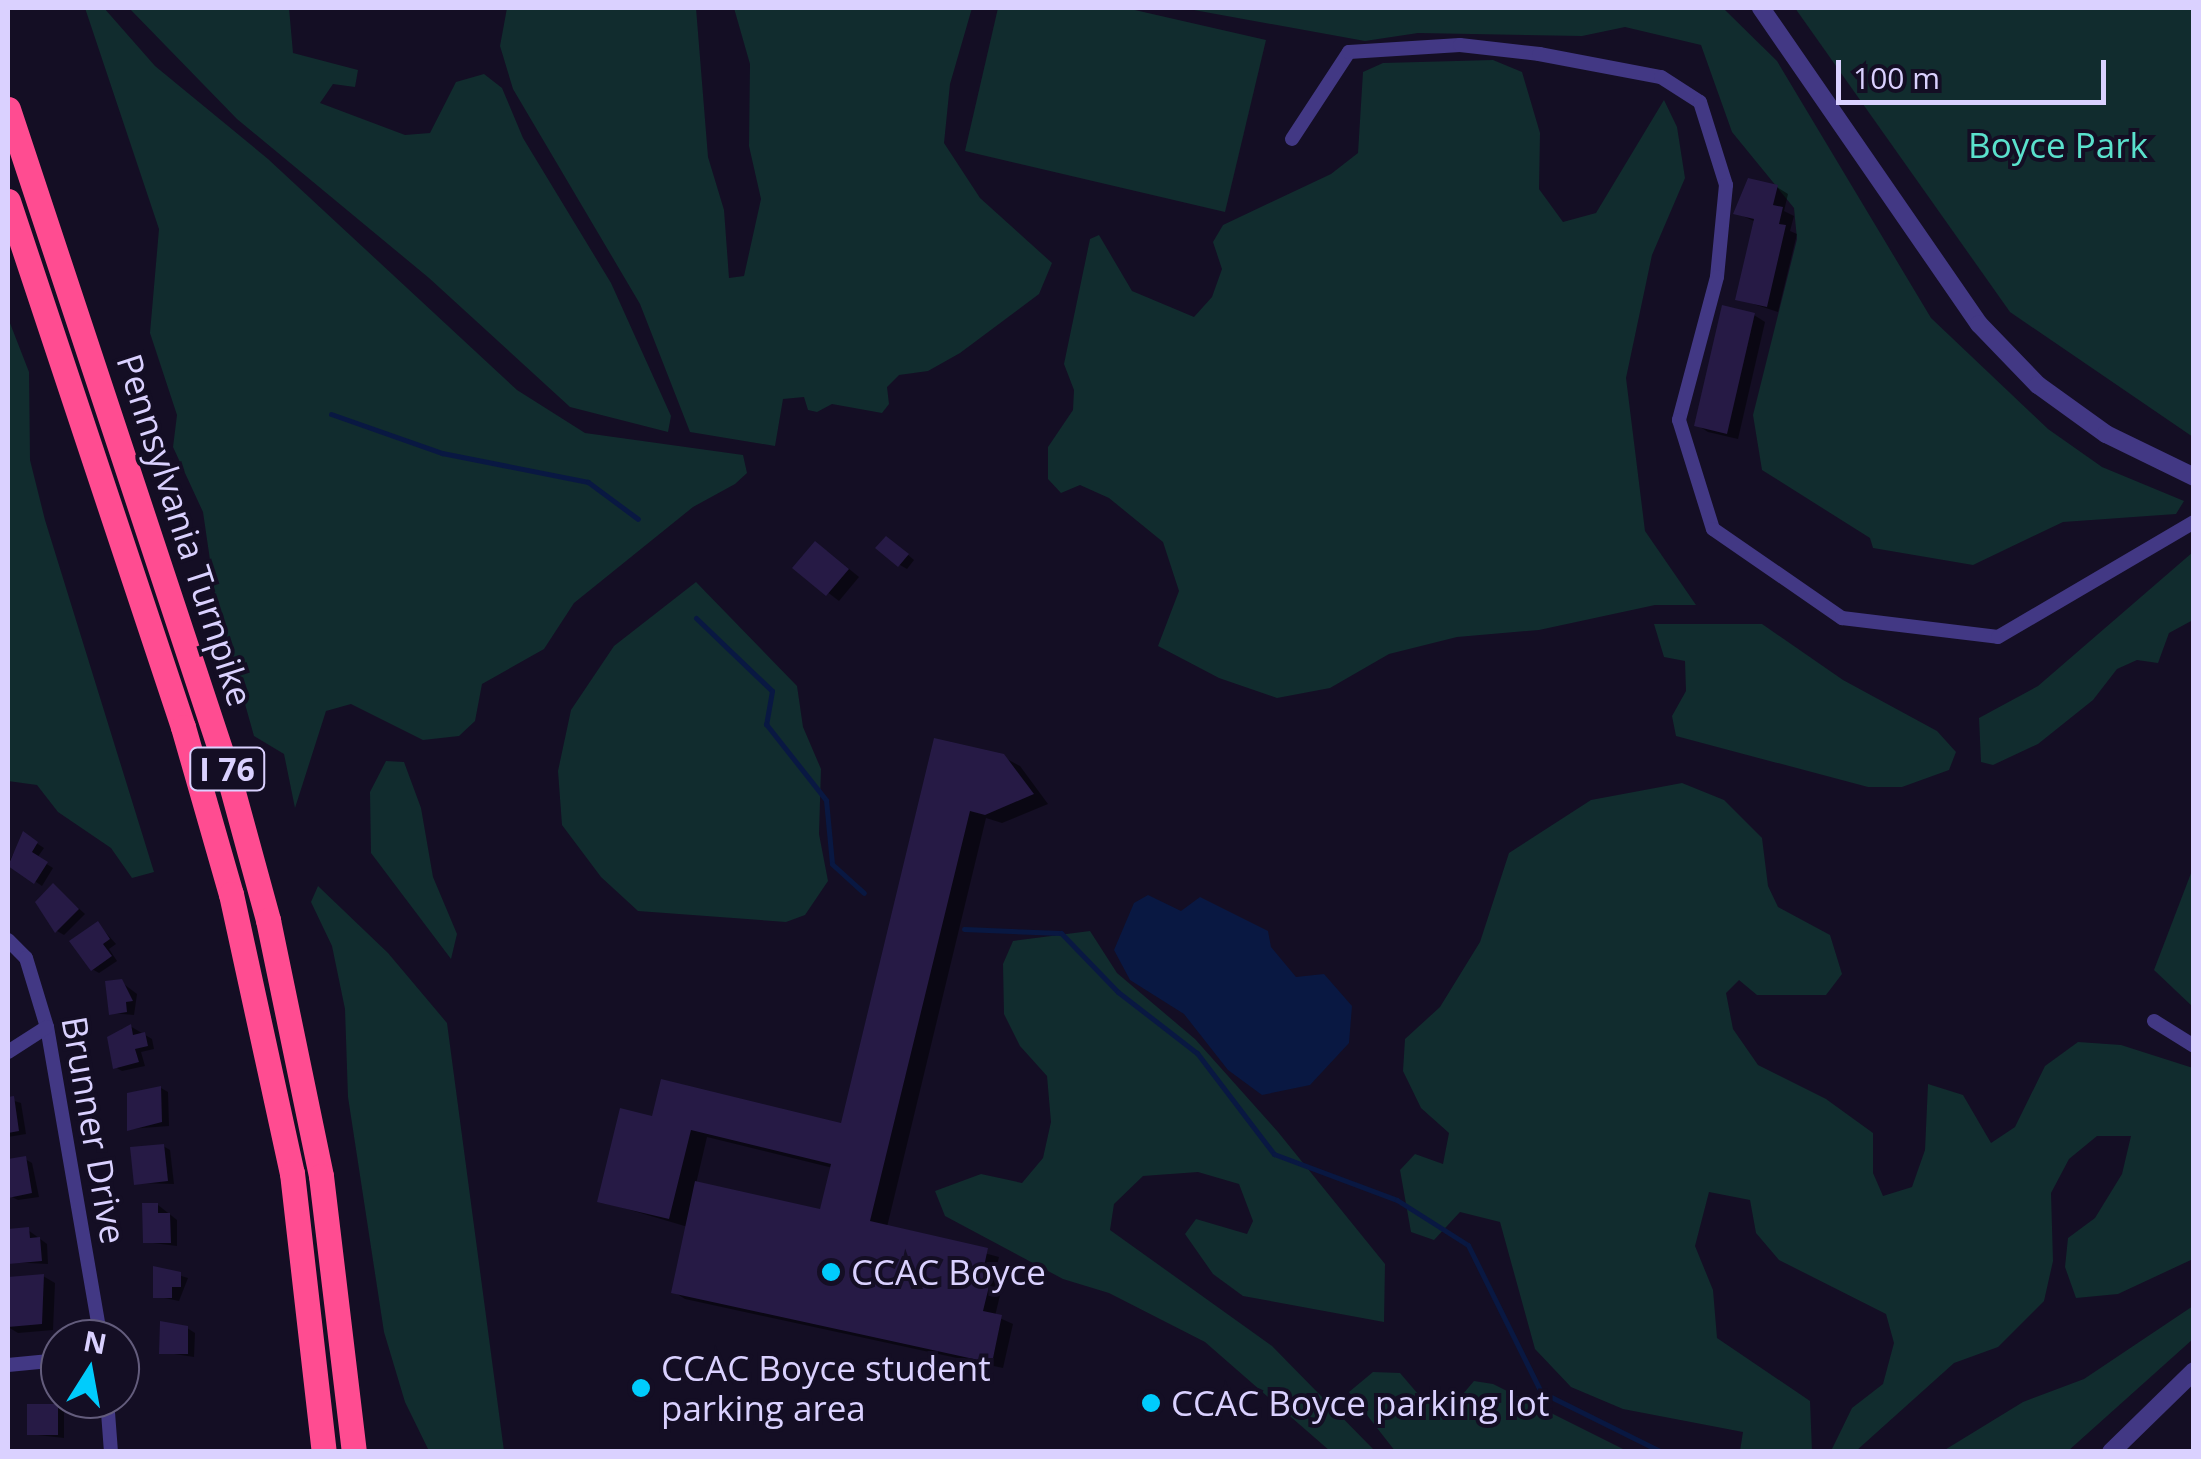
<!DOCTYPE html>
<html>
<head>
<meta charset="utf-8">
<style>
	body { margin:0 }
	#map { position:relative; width:2201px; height:1459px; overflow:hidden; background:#140e24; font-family:"Open Sans",sans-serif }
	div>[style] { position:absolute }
	.green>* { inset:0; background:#112c2e }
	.water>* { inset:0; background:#091842 }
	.shadow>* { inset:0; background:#0007 }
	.stream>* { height:5px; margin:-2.5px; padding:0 2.5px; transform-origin:2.5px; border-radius:2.5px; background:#091842 }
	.building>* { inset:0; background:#261a45 }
	.minor>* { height:14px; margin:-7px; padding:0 7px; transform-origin:7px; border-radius:7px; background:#423884 }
	.tertiary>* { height:18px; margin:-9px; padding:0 9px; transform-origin:9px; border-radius:9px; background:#423884 }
	.motorway>* { height:25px; margin:-12.5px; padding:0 12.5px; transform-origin:12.5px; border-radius:12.5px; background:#ff4c91 }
	.dots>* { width:28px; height:28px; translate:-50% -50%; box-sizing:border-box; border:5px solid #140e24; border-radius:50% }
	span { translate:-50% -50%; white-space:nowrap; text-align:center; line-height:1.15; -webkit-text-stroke:8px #140e24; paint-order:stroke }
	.shield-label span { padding:2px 8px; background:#140e24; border:2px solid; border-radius:8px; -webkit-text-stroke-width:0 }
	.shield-label { font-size:32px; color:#dad1ff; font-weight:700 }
	.park-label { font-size:35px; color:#5ae1cc }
	.street-label { font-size:35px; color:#dad1ff }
	.poi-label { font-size:35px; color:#dad1ff }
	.left { translate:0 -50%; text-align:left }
	.frame { position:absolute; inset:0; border:10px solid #dad1ff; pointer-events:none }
	.north { position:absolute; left:40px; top:1319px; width:100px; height:100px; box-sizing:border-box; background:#140e24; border:2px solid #635c7c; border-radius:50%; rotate:11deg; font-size:28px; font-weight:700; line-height:40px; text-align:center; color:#dad1ff }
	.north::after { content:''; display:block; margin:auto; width:35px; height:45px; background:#00ccfc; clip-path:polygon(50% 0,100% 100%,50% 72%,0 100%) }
	.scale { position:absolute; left:1836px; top:60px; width:270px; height:45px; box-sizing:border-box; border:5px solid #dad1ff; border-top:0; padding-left:12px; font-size:30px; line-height:35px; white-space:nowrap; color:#dad1ff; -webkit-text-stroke:8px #140e24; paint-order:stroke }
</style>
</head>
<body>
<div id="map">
	<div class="green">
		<i style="clip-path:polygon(85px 8px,104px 8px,155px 66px,268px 159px,517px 390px,585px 433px,743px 455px,747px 473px,735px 484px,693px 507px,574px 603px,544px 649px,482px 684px,475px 721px,459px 736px,423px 740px,351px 704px,326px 711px,295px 808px,284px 754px,254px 736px,216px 601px,203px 512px,173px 447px,177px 415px,150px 333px,159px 229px)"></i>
		<i style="clip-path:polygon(129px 8px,289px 8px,293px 53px,358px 70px,355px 87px,333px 84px,320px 103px,405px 135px,430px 133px,456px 82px,484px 74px,502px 88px,523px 138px,611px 283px,671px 416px,668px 432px,570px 407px,429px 278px,237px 119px)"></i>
		<i style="clip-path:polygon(507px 8px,696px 8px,708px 157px,724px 210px,729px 278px,744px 276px,761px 199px,749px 146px,750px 64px,734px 8px,972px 8px,950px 84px,944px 143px,980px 198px,1052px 263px,1039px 294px,960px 353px,928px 371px,899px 375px,887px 387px,889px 404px,882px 413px,832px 404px,817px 412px,808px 410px,804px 397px,783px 399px,775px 446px,690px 432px,640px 304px,513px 89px,500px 46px)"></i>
		<i style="clip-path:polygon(998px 8px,1126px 8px,1266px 40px,1225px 212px,965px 151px)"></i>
		<i style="clip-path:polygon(1183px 8px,1723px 8px,1777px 61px,1931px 318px,2048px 429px,2102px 467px,2184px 501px,2176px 514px,2063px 522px,1973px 565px,1873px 548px,1870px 538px,1762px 470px,1753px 415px,1797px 239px,1794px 208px,1732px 132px,1701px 45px,1625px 27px,1582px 36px,1418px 33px,1365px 41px)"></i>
		<i style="clip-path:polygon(1795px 8px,2193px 8px,2193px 437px,2010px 312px)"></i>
		<i style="clip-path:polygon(1493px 60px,1522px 72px,1540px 133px,1539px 189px,1563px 222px,1596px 213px,1664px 100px,1677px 127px,1685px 178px,1652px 255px,1626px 378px,1645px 531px,1696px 605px,1655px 605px,1539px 630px,1457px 637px,1389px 654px,1330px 688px,1277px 698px,1219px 678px,1158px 646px,1179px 591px,1163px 542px,1109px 498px,1080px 485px,1061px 493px,1048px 479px,1048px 447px,1073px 410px,1074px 390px,1064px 364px,1090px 239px,1099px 235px,1132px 291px,1194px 317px,1212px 297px,1222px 269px,1213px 242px,1223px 225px,1331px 174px,1358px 153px,1363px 72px,1383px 63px)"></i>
		<i style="clip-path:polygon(8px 318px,29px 372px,30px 460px,45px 520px,154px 872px,132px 878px,111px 848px,58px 812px,37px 785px,8px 781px)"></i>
		<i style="clip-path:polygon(2193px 552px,2193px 620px,2169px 633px,2158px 663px,2137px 660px,2117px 669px,2093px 700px,2038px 744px,1993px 765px,1981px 762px,1979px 718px,2038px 686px)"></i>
		<i style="clip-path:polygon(696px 582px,797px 686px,803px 727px,821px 769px,819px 834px,828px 881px,805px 915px,786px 922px,638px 911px,601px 877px,562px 825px,558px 771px,571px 710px,614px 646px)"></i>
		<i style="clip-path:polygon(1654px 624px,1762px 624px,1843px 680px,1937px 731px,1956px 752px,1949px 770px,1902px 787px,1868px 787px,1676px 736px,1672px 716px,1686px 691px,1685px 661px,1664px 657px)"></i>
		<i style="clip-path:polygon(386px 761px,404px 762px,421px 808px,433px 877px,457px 934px,451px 959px,371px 853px,370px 792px)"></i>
		<i style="clip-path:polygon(1682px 783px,1724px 800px,1762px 838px,1768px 886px,1778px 907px,1830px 935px,1842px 974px,1826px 995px,1757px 995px,1739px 980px,1726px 993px,1733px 1029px,1758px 1065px,1826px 1099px,1873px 1133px,1873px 1173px,1883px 1196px,1912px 1187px,1925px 1150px,1928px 1084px,1963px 1095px,1991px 1143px,2015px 1127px,2045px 1066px,2078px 1042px,2121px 1045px,2193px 1068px,2193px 1259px,2118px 1294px,2076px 1298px,2065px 1267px,2068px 1238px,2095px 1218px,2122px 1174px,2131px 1136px,2097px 1136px,2069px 1159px,2051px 1193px,2053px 1261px,2044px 1301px,1998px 1347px,1954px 1363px,1856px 1451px,1831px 1451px,1852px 1408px,1883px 1384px,1894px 1343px,1886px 1314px,1779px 1260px,1756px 1233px,1750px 1200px,1709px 1192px,1695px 1246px,1713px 1290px,1717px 1338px,1810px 1401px,1812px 1451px,1740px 1451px,1743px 1432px,1623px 1409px,1571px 1387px,1535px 1349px,1500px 1222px,1460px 1212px,1434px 1240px,1411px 1232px,1400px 1170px,1415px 1154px,1443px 1164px,1449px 1133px,1421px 1108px,1403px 1071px,1405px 1039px,1440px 1007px,1480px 942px,1509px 853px,1591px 800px)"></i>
		<i style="clip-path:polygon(2193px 868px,2193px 1007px,2154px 970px)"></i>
		<i style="clip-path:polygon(318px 886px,388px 953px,447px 1023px,504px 1451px,429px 1451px,405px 1402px,384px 1332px,348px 1097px,345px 1009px,332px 946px,311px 902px)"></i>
		<i style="clip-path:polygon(1090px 931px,1117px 973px,1195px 1039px,1278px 1132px,1385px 1264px,1384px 1322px,1243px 1296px,1213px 1274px,1185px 1234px,1196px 1219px,1247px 1234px,1253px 1221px,1239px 1184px,1198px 1172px,1143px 1176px,1114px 1204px,1110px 1230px,1272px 1346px,1375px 1451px,1330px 1451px,1205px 1342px,1109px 1293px,1063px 1279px,945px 1216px,935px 1191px,981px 1174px,1022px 1183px,1043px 1158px,1051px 1122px,1047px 1076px,1020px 1046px,1004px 1014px,1003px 964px,1013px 941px)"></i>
		<i style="clip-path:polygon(2193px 1306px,2193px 1339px,2068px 1451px,1943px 1451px,2023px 1402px,2084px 1379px)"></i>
		<i style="clip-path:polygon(1373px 1372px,1400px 1373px,1424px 1401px,1451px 1408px,1474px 1381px,1493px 1384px,1627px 1451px,1395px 1451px,1349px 1392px)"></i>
	</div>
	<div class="water">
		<i style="clip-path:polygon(1148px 895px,1181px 911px,1200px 897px,1268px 931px,1271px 947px,1296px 977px,1324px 974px,1352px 1006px,1349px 1043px,1310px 1085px,1262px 1095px,1228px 1070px,1184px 1014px,1130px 980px,1114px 950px,1134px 903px)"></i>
	</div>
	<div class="shadow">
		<i style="clip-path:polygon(1777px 187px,1788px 194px,1784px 211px,1794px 216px,1790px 231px,1797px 234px,1778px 312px,1738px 299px,1756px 222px,1736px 213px)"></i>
		<i style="clip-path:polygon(1754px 315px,1765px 322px,1738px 439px,1708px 432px,1697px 425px)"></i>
		<i style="clip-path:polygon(894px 543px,914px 560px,907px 569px,900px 565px)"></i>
		<i style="clip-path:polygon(827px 551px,859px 577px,839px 601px,796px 568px)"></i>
		<i style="clip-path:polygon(evenodd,936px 741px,1003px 757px,1020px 766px,1048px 804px,1002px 823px,986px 818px,887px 1227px,999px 1257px,994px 1278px,1003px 1283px,995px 1316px,1013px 1324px,1003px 1368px,685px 1299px,674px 1292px,688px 1227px,600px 1201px,654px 1119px,843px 1126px,936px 741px,707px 1137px,833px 1168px,833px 1215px,696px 1184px,707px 1137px)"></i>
		<i style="clip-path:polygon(24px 835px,44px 848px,37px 858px,53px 868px,42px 886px,8px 863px)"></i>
		<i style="clip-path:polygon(54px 886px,85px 914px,64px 935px,57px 931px)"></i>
		<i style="clip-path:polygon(98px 924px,116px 944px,109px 949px,117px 961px,99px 973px,92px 969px)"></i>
		<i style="clip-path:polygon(121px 982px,137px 994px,134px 1015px,111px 1013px)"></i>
		<i style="clip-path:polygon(130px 1026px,152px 1039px,154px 1049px,141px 1052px,145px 1066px,122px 1071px,115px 1067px,121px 1029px)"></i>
		<i style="clip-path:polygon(161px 1088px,168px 1092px,169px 1126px,129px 1129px)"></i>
		<i style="clip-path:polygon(8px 1099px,21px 1103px,26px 1134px,8px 1137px)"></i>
		<i style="clip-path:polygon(163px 1146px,170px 1150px,174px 1184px,136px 1183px)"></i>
		<i style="clip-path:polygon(25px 1159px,32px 1163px,39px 1197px,18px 1200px,10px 1196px,8px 1162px)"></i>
		<i style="clip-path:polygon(158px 1205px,177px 1220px,177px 1246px,145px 1242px)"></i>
		<i style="clip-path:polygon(28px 1230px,47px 1244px,48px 1264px,8px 1262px,8px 1231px)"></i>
		<i style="clip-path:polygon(155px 1268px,188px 1278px,179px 1301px,155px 1296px)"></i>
		<i style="clip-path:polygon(43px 1276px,55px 1283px,53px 1330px,18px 1333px,8px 1327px,9px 1279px)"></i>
		<i style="clip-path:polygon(187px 1328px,195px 1333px,194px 1357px,161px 1352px)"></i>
		<i style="clip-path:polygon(57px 1407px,64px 1411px,64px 1438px,29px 1434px)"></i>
	</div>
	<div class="stream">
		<i style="left:331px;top:414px;width:118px;rotate:19.4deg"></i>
		<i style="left:442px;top:453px;width:149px;rotate:11.2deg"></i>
		<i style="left:588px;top:482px;width:62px;rotate:36.5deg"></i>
		<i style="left:696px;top:618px;width:105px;rotate:43.8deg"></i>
		<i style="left:772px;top:691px;width:34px;rotate:100deg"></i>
		<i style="left:766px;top:724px;width:97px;rotate:51.7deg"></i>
		<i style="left:826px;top:800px;width:64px;rotate:84.6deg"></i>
		<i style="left:832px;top:864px;width:43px;rotate:42.2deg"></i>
		<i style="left:964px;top:929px;width:97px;rotate:2.4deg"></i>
		<i style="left:1061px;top:933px;width:82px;rotate:46deg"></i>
		<i style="left:1118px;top:992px;width:100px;rotate:37.7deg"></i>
		<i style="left:1197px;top:1053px;width:127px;rotate:52.7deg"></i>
		<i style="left:1274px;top:1154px;width:131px;rotate:20.5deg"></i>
		<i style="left:1397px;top:1200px;width:84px;rotate:32.4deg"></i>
		<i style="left:1468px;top:1245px;width:164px;rotate:63.6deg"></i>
		<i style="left:1541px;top:1392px;width:135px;rotate:26.4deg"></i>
	</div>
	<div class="building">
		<i style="clip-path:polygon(1748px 178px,1778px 185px,1773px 205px,1783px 207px,1779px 224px,1786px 225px,1767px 307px,1735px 300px,1754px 219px,1733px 214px)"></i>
		<i style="clip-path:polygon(1722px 305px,1755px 313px,1727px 434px,1694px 426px)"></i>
		<i style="clip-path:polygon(886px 536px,909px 554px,898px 567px,875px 548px)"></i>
		<i style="clip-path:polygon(815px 541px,849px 569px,826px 596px,792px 568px)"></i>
		<i style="clip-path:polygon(934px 738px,1004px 754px,1034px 794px,985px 815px,970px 811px,870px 1221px,988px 1248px,983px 1271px,992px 1274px,983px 1311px,1002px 1315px,992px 1363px,671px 1293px,695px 1181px,820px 1209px,831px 1164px,691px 1130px,669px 1219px,597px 1202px,620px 1108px,652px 1116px,661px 1079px,841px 1123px)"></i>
		<i style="clip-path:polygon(23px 831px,38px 842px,32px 852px,48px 862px,34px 884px,8px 866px)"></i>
		<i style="clip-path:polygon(53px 883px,79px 909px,55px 933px,35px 902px)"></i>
		<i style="clip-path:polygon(98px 921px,110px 939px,103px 944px,112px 956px,91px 971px,69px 941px)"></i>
		<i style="clip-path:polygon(122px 979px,133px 1001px,126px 1002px,127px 1012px,109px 1015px,105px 981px)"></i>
		<i style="clip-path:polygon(131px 1024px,133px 1035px,145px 1032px,148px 1046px,135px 1049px,139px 1062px,113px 1069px,107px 1037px)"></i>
		<i style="clip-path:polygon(161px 1086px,162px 1122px,127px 1131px,127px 1093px)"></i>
		<i style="clip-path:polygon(14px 1096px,19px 1131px,8px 1133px,8px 1097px)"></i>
		<i style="clip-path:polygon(164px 1144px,168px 1181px,134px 1185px,130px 1147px)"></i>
		<i style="clip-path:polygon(26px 1156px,32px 1193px,8px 1198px,8px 1159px)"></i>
		<i style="clip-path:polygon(142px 1203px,158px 1203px,158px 1213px,170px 1213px,171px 1243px,143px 1243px)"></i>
		<i style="clip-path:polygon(29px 1227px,30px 1238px,40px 1237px,42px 1261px,8px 1264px,8px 1229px)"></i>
		<i style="clip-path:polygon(153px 1266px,181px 1272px,181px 1287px,172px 1287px,172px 1298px,153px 1298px)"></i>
		<i style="clip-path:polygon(44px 1274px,42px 1324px,8px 1327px,8px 1277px)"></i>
		<i style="clip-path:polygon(160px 1321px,188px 1326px,188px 1354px,159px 1354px)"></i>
		<i style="clip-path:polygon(27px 1404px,58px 1404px,58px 1435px,27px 1435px)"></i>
	</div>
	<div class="minor">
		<i style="left:1292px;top:139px;width:104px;rotate:-56.8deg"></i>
		<i style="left:1349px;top:52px;width:111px;rotate:-3.6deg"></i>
		<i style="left:1460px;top:45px;width:80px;rotate:6.5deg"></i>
		<i style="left:1539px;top:54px;width:124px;rotate:10.7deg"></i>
		<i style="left:1661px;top:77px;width:46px;rotate:32.7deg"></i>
		<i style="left:1700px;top:102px;width:87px;rotate:72.6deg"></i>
		<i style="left:1726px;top:185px;width:92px;rotate:95.6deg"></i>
		<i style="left:1717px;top:277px;width:148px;rotate:104.9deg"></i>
		<i style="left:1679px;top:420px;width:114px;rotate:72.7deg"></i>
		<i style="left:1713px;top:529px;width:157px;rotate:34.6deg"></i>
		<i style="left:1842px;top:618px;width:157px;rotate:6.9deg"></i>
		<i style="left:1998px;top:637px;width:227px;rotate:-30.4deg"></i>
		<i style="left:8px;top:940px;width:25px;rotate:45deg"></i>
		<i style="left:26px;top:958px;width:72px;rotate:73.1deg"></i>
		<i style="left:47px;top:1027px;width:317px;rotate:80.2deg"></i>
		<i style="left:2154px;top:1021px;width:47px;rotate:32deg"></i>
		<i style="left:8px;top:1052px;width:46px;rotate:-32.7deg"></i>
		<i style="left:8px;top:1365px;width:52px;rotate:-5.5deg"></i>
		<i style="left:107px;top:1399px;width:53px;rotate:85.7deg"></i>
	</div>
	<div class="tertiary">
		<i style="left:1761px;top:8px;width:384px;rotate:55.4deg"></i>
		<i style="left:1979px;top:324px;width:85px;rotate:46deg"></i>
		<i style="left:2038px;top:385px;width:84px;rotate:35.8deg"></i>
		<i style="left:2106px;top:434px;width:98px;rotate:26deg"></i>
		<i style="left:2111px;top:1452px;width:116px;rotate:-44.3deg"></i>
	</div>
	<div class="motorway">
		<i style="left:8px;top:109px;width:696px;rotate:71.67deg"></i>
		<i style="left:227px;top:770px;width:156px;rotate:74.7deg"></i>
		<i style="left:268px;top:920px;width:261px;rotate:78.3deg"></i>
		<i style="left:321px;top:1176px;width:278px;rotate:83.2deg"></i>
		<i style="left:8px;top:201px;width:554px;rotate:71.6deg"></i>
		<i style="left:183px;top:727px;width:174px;rotate:74deg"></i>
		<i style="left:231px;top:894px;width:286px;rotate:77.7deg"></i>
		<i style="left:292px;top:1173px;width:281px;rotate:83.5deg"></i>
	</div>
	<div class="dots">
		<i style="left:831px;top:1272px;background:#00ccfc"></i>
		<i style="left:641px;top:1388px;background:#00ccfc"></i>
		<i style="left:1151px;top:1403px;background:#00ccfc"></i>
	</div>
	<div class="shield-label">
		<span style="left:227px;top:769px">I 76</span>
	</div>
	<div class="park-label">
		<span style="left:2058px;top:145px">Boyce Park</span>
	</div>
	<div class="street-label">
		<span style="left:185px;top:530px;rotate:72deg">Pennsylvania Turnpike</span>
		<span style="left:94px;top:1130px;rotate:80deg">Brunner Drive</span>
	</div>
	<div class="poi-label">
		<span class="left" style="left:851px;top:1272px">CCAC Boyce</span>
		<span class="left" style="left:661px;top:1388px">CCAC Boyce student<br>parking area</span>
		<span class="left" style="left:1171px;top:1403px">CCAC Boyce parking lot</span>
	</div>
	<div class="frame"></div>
	<div class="north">N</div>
	<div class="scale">100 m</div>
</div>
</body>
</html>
